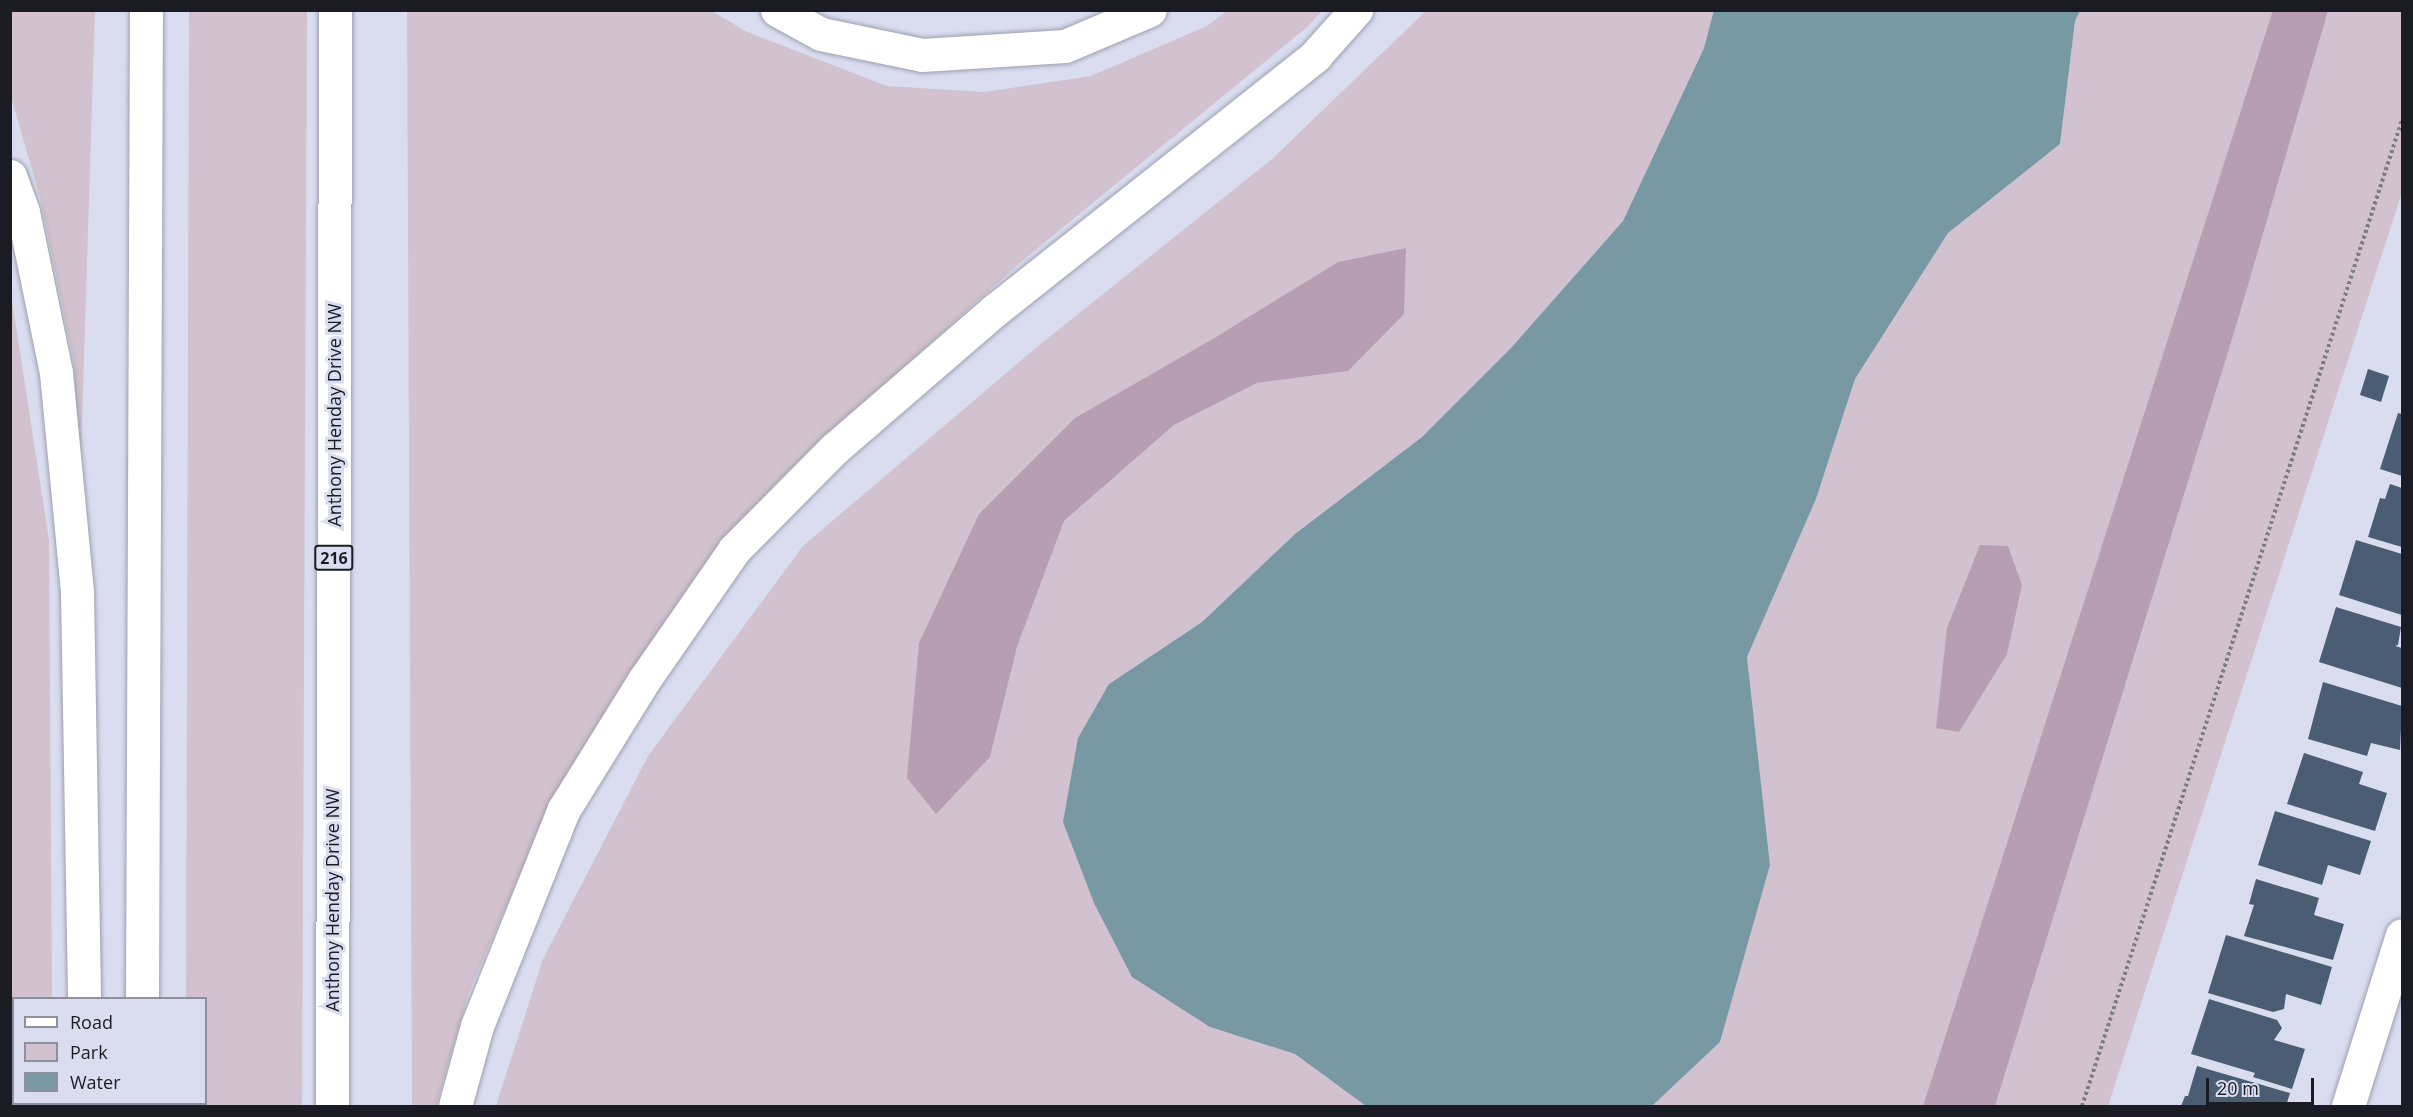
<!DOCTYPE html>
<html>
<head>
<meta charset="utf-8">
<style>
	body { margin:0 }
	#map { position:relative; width:2413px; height:1117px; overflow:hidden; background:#daddef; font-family:"Open Sans",sans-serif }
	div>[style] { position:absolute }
	.green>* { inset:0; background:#d2c1ce }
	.forest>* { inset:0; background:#b89eb2 }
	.water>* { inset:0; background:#7898a4 }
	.building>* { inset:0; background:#4a5d72 }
	.path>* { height:4px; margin-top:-2px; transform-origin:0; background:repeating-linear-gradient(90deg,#7a7c89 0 3px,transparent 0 6px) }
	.roads { filter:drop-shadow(0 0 2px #9c9faf) drop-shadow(0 0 2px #9c9faf) }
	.minor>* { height:33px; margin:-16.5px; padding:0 16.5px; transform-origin:16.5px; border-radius:16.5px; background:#fff }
	.highway>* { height:33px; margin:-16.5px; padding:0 16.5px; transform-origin:16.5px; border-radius:16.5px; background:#fff }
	span { translate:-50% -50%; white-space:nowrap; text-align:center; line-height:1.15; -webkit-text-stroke:6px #daddef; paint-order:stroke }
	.shield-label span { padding:2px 4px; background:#daddef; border:2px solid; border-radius:4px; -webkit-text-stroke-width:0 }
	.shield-label { font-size:16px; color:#1b1c23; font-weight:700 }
	.street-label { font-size:18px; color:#1b1c23 }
	.frame { position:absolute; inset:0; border:12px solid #1b1c23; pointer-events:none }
	.legend { position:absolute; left:12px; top:997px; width:195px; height:108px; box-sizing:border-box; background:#daddef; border:2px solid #8e909d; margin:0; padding:8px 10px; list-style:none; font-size:18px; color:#1b1c23 }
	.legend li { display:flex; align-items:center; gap:12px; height:30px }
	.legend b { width:30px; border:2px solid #8e909d }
	.scale { position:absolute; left:2206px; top:1078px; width:108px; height:27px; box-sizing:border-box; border:3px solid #1b1c23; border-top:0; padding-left:8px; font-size:18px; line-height:21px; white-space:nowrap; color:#1b1c23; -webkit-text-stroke:4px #daddef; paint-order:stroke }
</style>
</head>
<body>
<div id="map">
	<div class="green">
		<i style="clip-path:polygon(11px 11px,95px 11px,80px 483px,74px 363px,40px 197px,11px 97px)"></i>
		<i style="clip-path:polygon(189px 11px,307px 11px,302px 1106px,185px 1106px,186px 1104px,206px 1104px,206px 998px,186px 998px)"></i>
		<i style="clip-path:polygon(407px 11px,712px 11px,747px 32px,887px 86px,984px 92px,1091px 76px,1207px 26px,1227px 11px,1322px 11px,1306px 28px,1022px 261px,806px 455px,544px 819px,469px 992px,436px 1106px,412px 1106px)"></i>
		<i style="clip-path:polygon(evenodd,1426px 11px,1714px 11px,1704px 48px,1623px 221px,1511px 348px,1422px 437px,1295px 534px,1202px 622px,1109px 684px,1210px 1027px,1295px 1054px,1366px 1106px,496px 1106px,543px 959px,648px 756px,803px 546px,1038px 346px,1272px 159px,1426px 11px,1338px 262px,1348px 371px,1257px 383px,1174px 425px,1064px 521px,1017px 647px,990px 757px,979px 514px,1211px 340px,1338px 262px)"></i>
		<i style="clip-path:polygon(2080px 11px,2273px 11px,1923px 1106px,1652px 1106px,1720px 1042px,1770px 865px,1747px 657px,1816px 499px,1855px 379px,1948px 233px,2060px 144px,2075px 21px)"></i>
		<i style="clip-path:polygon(2328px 11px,2402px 11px,2402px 192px,2108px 1106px,1995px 1106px,2237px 323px)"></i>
		<i style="clip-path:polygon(11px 294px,49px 540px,52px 998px,14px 998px,14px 1104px,53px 1104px,53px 1106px,11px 1106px)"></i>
	</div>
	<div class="forest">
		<i style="clip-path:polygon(2273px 10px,2328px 11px,2237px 323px,1995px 1106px,1923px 1106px)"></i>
		<i style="clip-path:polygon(1406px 248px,1404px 314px,1348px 371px,1257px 383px,1174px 425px,1064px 521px,1017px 647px,990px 757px,936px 814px,907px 778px,919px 643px,979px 514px,1075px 418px,1211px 340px,1338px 262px)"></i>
		<i style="clip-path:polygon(1980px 545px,2008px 546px,2022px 585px,2007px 654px,1959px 732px,1936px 728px,1947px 628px)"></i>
	</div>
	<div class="water">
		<i style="clip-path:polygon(1714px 10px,2080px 11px,2075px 21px,2060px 144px,1948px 233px,1855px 379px,1816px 499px,1747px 657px,1770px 865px,1720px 1042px,1652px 1106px,1366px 1106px,1295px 1054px,1210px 1027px,1132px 977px,1094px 903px,1063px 822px,1078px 738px,1109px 684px,1202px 622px,1295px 534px,1422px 437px,1511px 348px,1623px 221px,1704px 48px)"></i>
	</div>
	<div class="building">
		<i style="clip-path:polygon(2368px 369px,2389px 376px,2381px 402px,2360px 395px)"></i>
		<i style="clip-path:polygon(2398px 413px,2402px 414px,2402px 476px,2380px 469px)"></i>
		<i style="clip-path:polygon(2390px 484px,2402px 488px,2402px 547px,2368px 537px,2380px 498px,2385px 499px)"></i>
		<i style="clip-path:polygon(2356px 540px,2402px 554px,2402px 615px,2339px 595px)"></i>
		<i style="clip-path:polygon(2336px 607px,2401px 627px,2398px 645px,2395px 646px,2402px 648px,2402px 688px,2319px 662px)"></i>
		<i style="clip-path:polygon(2323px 682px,2402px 706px,2400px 750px,2371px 743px,2367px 756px,2308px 739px)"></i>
		<i style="clip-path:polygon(2304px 753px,2363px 772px,2359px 784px,2387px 793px,2375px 831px,2287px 804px)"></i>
		<i style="clip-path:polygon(2275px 811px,2371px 841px,2360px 875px,2328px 865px,2322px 885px,2258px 865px)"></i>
		<i style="clip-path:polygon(2256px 879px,2319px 898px,2314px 915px,2344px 924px,2333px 960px,2244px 936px,2254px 905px,2249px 904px)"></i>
		<i style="clip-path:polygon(2226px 935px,2332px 967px,2321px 1005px,2286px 994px,2284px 1009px,2273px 1012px,2208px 993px)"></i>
		<i style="clip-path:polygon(2209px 999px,2277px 1020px,2282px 1028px,2274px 1040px,2305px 1049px,2292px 1089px,2253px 1077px,2255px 1073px,2191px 1054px)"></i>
		<i style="clip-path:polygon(2197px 1066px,2290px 1093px,2286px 1106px,2181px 1106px,2185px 1096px,2188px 1096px)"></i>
	</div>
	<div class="path">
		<i style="left:2082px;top:1106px;width:1037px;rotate:-72.02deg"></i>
	</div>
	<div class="roads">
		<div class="minor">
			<i style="left:2348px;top:1106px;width:179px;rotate:-72.5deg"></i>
		</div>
		<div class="highway">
			<i style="left:777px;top:10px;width:50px;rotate:28.6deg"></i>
			<i style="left:821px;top:34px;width:103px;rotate:11.7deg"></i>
			<i style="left:922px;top:55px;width:143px;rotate:-3.6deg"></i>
			<i style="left:1065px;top:46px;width:92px;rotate:-23deg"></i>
			<i style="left:10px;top:176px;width:38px;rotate:70deg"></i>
			<i style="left:23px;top:212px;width:164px;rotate:78.4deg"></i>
			<i style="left:56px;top:373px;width:221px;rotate:84.5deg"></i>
			<i style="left:77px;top:593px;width:405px;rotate:89deg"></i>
			<i style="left:142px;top:998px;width:988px;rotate:-89.77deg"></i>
			<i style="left:85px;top:1104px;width:2px;rotate:90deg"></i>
			<i style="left:142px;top:1106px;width:2px;rotate:-90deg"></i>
			<i style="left:332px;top:1106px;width:1096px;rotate:-89.84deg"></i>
			<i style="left:455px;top:1106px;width:83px;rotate:-74.6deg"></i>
			<i style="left:477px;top:1026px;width:234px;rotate:-68.2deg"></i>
			<i style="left:564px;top:809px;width:152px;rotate:-58.2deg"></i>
			<i style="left:644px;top:680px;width:158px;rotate:-55.3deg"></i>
			<i style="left:734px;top:550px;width:142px;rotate:-45.3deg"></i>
			<i style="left:834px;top:449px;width:213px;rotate:-40.8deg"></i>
			<i style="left:995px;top:310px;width:409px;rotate:-38.4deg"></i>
			<i style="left:1315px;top:56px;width:62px;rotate:-48.3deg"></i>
		</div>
	</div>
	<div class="shield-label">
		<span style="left:334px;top:558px">216</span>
	</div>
	<div class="street-label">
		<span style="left:334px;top:415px;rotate:-90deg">Anthony Henday Drive NW</span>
		<span style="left:332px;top:900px;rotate:-90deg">Anthony Henday Drive NW</span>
	</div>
	<div class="frame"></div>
	<ul class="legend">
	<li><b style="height:8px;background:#fff"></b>Road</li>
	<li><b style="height:16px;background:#d2c1ce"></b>Park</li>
	<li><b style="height:16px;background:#7898a4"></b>Water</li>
	</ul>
	<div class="scale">20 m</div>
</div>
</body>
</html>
